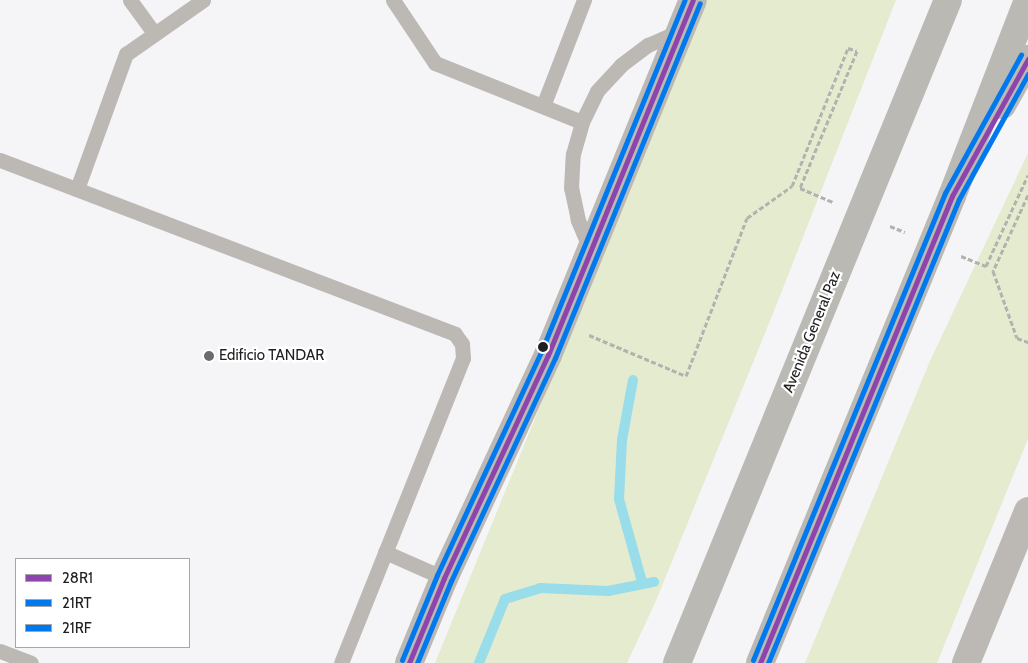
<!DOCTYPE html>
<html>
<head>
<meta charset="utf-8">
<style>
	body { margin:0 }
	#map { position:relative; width:1028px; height:663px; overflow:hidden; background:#f5f5f8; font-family:Cabin,sans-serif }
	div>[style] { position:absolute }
	.green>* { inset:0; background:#e4ebcf }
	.stream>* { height:10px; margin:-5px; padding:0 5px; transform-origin:5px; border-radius:5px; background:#99dcea }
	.path>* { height:3px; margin-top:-1.5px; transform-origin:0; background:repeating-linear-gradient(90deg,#b4b2ae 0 5px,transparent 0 7.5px) }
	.service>* { height:15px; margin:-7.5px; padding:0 7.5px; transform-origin:7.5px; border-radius:7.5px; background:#bcb9b4 }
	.tertiary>* { height:28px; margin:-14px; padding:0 14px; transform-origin:14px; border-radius:14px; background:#bcb9b4 }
	.motorway>* { height:28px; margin:-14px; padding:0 14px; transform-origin:14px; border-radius:14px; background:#bab9b4 }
	.bus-1>* { height:5px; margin:-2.5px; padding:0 2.5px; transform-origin:2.5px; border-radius:2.5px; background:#8e44ad }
	.bus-2>* { height:5px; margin:-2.5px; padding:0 2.5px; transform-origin:2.5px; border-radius:2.5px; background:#0079ef }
	.bus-3>* { height:5px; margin:-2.5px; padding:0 2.5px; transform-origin:2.5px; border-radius:2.5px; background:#0079ef }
	.dots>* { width:14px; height:14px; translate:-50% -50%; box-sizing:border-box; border:2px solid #fff; border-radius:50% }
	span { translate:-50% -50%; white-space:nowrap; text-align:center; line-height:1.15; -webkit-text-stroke:4.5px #fff; paint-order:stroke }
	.street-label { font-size:15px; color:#202022 }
	.poi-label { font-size:15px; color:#202022 }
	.left { translate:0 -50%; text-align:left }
	.legend { position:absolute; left:15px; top:558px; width:175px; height:90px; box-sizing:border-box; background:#fff; border:1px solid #a6a6a7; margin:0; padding:6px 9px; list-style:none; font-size:15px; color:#202022 }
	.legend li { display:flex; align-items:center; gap:10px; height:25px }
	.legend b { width:25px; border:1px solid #a6a6a7 }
</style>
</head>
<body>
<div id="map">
	<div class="green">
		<i style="clip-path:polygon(706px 0,896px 0,774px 311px,655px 603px,627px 663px,435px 663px)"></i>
		<i style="clip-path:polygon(1028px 153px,1028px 439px,937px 663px,805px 663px,930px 361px)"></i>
	</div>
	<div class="stream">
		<i style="left:633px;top:380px;width:61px;rotate:100.4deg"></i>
		<i style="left:622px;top:440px;width:59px;rotate:92.9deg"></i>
		<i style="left:619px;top:499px;width:86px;rotate:74.5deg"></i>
		<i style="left:479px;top:663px;width:69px;rotate:-67.9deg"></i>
		<i style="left:505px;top:599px;width:37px;rotate:-17deg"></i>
		<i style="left:540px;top:588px;width:68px;rotate:2.5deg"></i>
		<i style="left:608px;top:591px;width:47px;rotate:-11.1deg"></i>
	</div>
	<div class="path">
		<i style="left:1028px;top:195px;width:84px;rotate:114.7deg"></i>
		<i style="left:993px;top:271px;width:71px;rotate:70.3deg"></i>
		<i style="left:1017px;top:338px;width:12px;rotate:20deg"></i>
		<i style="left:890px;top:226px;width:16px;rotate:22deg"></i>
		<i style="left:961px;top:256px;width:27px;rotate:22deg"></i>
		<i style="left:986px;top:266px;width:100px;rotate:-65.2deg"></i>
		<i style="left:589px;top:335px;width:105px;rotate:22.9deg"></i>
		<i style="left:686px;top:376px;width:169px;rotate:-68.9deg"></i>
		<i style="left:747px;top:218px;width:55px;rotate:-35.4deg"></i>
		<i style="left:792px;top:186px;width:149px;rotate:-67.9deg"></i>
		<i style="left:848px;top:48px;width:9px;rotate:18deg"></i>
		<i style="left:857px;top:51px;width:148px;rotate:112.6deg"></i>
		<i style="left:800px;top:188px;width:36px;rotate:23deg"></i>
	</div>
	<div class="service">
		<i style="left:130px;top:0;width:41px;rotate:54deg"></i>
		<i style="left:393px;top:0;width:76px;rotate:56.3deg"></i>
		<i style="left:435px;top:63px;width:158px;rotate:21.9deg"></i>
		<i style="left:543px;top:106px;width:114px;rotate:-68.9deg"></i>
		<i style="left:0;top:160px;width:487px;rotate:20.9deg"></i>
		<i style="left:455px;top:334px;width:12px;rotate:55deg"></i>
		<i style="left:462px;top:344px;width:14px;rotate:86deg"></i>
		<i style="left:463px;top:358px;width:328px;rotate:111.8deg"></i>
		<i style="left:77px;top:189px;width:144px;rotate:-70.1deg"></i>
		<i style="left:126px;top:54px;width:94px;rotate:-35deg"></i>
		<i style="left:591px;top:251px;width:34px;rotate:-113deg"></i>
		<i style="left:578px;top:220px;width:33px;rotate:-102deg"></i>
		<i style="left:571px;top:188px;width:34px;rotate:-87deg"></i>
		<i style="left:573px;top:154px;width:33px;rotate:-74deg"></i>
		<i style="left:582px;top:122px;width:34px;rotate:-64deg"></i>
		<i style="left:597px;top:91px;width:35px;rotate:-47deg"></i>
		<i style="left:621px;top:65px;width:34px;rotate:-37deg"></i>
		<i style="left:648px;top:45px;width:35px;rotate:-24deg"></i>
		<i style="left:385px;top:552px;width:64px;rotate:23.8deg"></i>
		<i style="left:0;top:651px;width:33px;rotate:21deg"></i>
	</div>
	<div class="tertiary">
		<i style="left:409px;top:663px;width:92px;rotate:-67.6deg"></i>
		<i style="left:444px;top:578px;width:246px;rotate:-65deg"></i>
		<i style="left:548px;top:355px;width:383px;rotate:-67.8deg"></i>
		<i style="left:966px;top:663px;width:164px;rotate:-67.8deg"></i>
	</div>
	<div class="motorway">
		<i style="left:1002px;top:105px;width:53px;rotate:-60.5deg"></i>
		<i style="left:677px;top:663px;width:716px;rotate:-67.77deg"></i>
		<i style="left:760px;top:663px;width:505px;rotate:-67.65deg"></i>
		<i style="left:952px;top:196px;width:210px;rotate:-68.8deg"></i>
	</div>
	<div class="bus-1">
		<i style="left:409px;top:663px;width:92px;rotate:-67.6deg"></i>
		<i style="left:444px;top:578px;width:246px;rotate:-65deg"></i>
		<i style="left:548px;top:355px;width:383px;rotate:-67.8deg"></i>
		<i style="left:760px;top:663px;width:505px;rotate:-67.65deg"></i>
		<i style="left:952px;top:196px;width:157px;rotate:-61deg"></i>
	</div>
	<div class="bus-2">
		<i style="left:417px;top:663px;width:89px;rotate:-67.5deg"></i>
		<i style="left:451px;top:581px;width:246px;rotate:-65deg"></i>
		<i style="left:555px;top:358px;width:383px;rotate:-67.8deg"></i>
		<i style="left:768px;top:663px;width:502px;rotate:-67.63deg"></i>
		<i style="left:959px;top:199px;width:143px;rotate:-61.1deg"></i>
	</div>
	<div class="bus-3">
		<i style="left:402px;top:660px;width:92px;rotate:-67.6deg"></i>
		<i style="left:437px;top:575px;width:246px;rotate:-65deg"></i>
		<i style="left:541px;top:352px;width:380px;rotate:-67.8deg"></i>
		<i style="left:753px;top:660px;width:505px;rotate:-67.65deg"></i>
		<i style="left:945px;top:193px;width:158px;rotate:-61.2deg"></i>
	</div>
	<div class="dots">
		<i style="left:543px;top:347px;background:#202022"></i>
		<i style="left:209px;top:356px;background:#6b6b6d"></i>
	</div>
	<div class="street-label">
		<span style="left:812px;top:332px;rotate:-68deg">Avenida General Paz</span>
	</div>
	<div class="poi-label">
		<span class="left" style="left:219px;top:356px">Edificio TANDAR</span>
	</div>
	<ul class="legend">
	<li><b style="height:6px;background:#8e44ad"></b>28R1</li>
	<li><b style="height:6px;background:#0079ef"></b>21RT</li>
	<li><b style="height:6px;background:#0079ef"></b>21RF</li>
	</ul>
</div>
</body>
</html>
